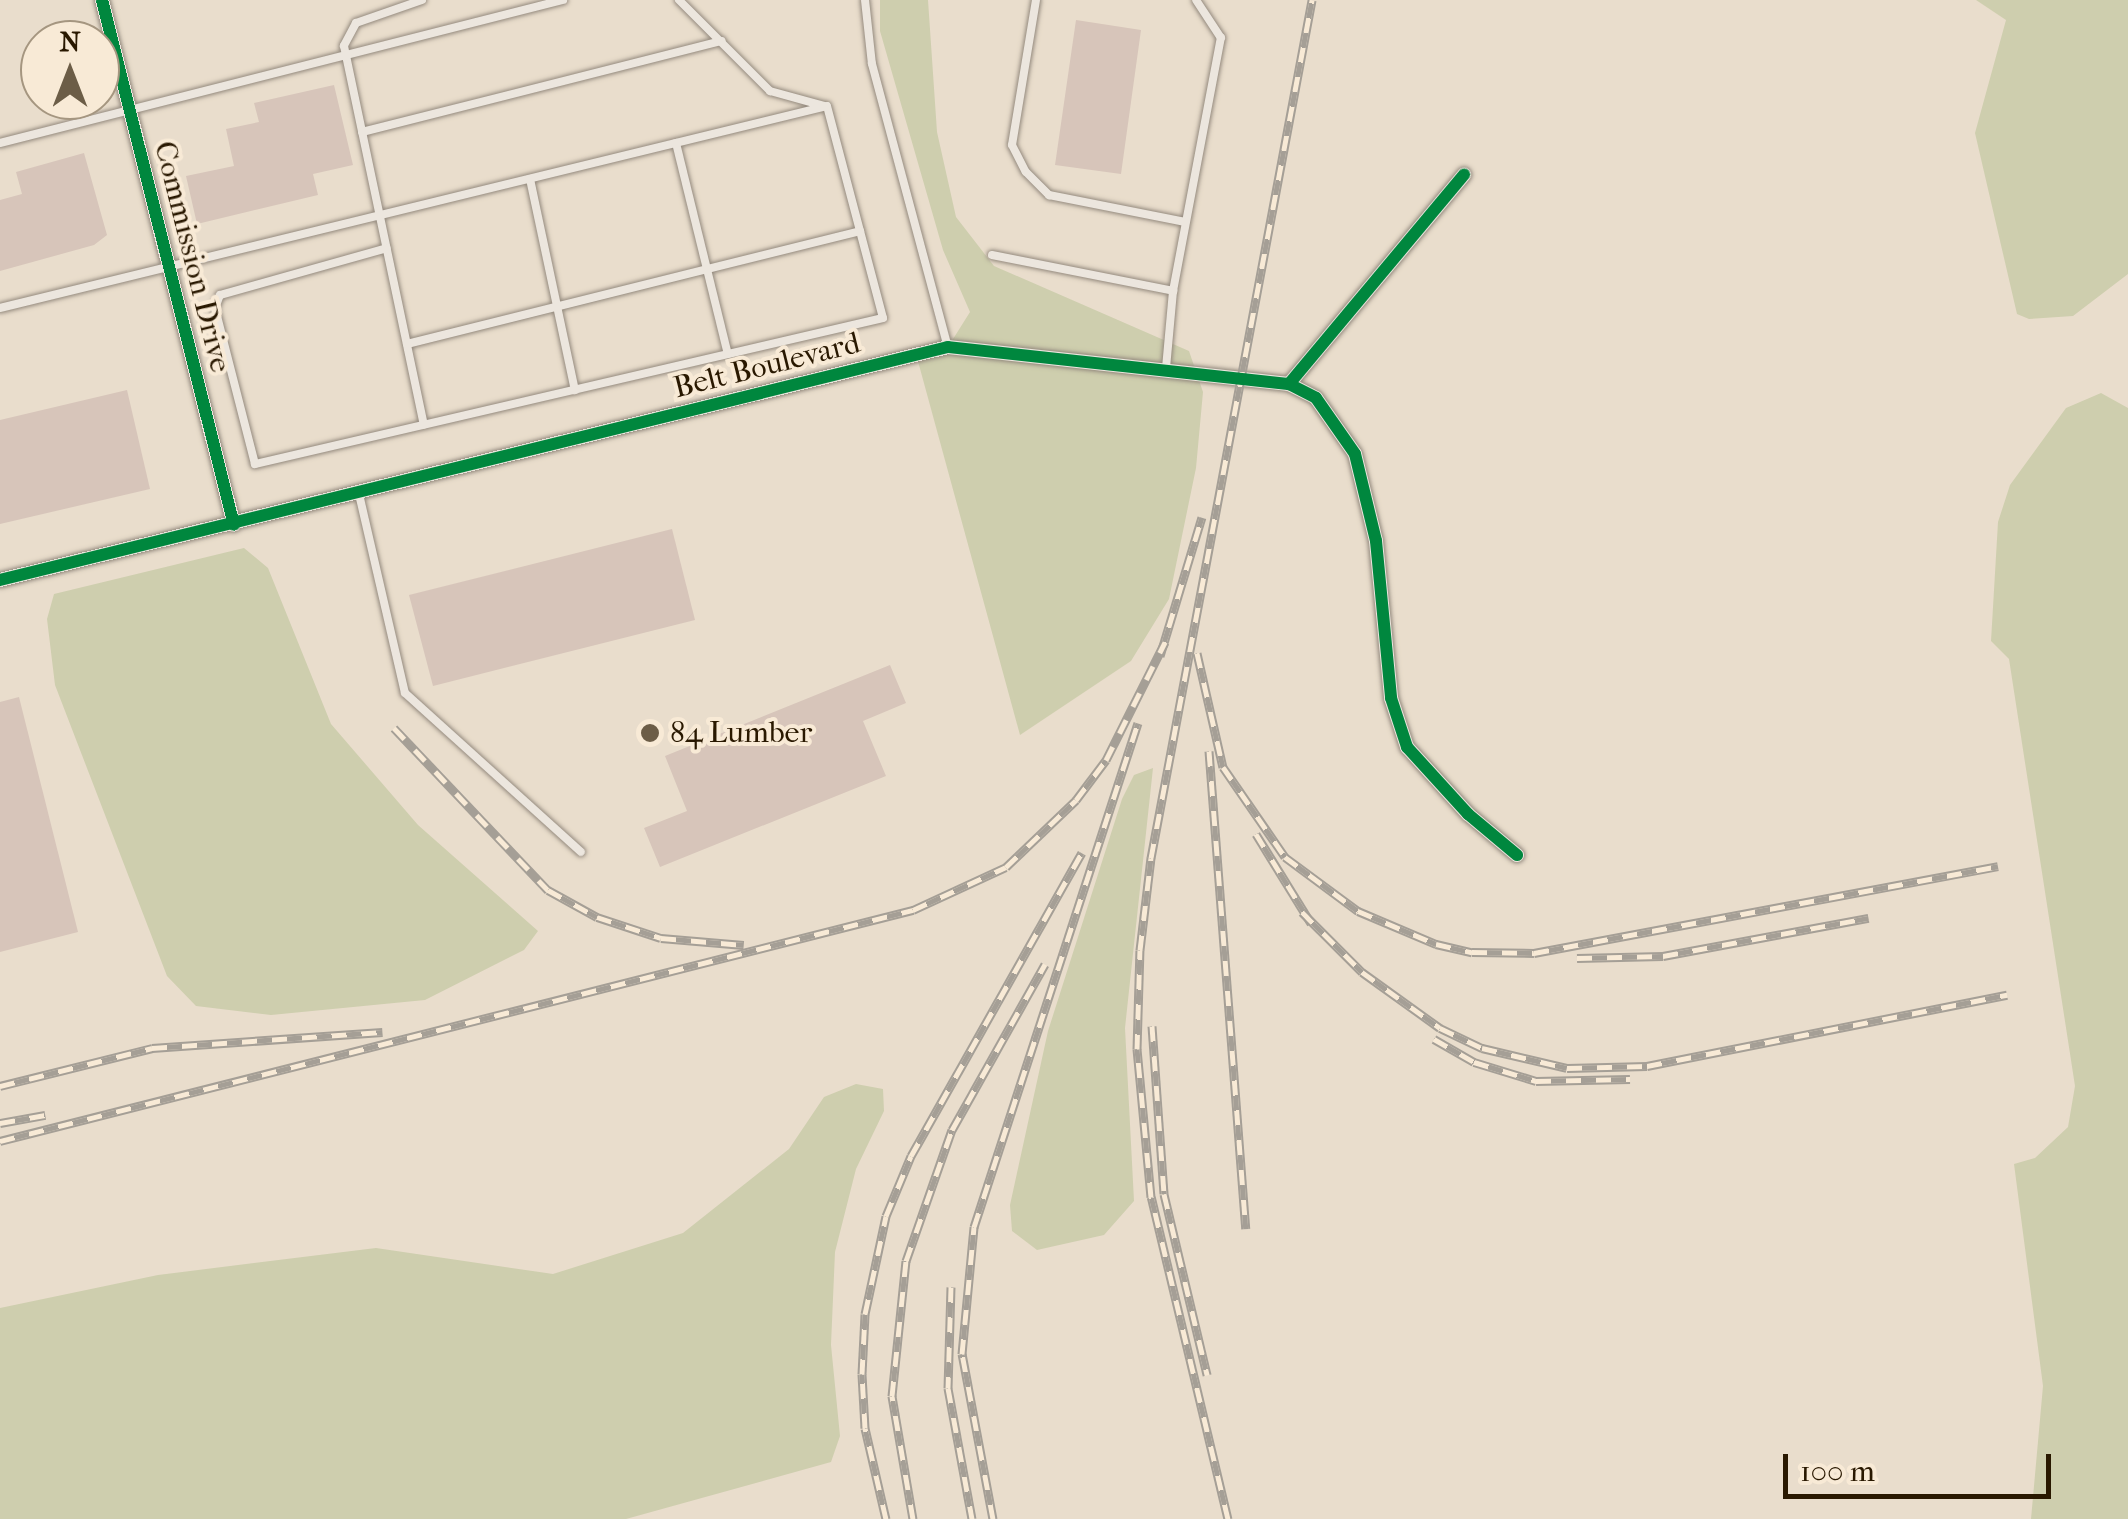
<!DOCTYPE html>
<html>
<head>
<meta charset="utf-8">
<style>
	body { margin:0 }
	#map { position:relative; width:2128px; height:1519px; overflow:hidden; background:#e9ddcc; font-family:"IM FELL French Canon",serif }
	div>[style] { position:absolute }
	.green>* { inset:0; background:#ceceae }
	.building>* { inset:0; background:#d7c5ba }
	.roads { filter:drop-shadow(0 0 2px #948a7e) drop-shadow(0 0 2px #948a7e) }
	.service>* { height:8px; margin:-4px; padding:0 4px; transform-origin:4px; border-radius:4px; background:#ece6de }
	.minor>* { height:14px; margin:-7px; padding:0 7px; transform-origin:7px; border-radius:7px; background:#ece6de }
	.rail>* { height:9px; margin-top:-4.5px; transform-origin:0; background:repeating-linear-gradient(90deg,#f8ead6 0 15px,#a59f96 0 30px); box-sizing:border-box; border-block:2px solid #a59f96 }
	.cycleway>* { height:12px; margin:-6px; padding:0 6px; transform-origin:6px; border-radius:6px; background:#00873e }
	.dots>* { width:28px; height:28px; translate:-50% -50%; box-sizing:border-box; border:5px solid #f8ead6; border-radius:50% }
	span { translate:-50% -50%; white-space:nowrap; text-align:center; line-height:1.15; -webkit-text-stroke:8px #f8ead6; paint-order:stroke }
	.street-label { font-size:30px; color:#291800 }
	.poi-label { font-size:30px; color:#291800 }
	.left { translate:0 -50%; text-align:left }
	.north { position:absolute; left:20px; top:20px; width:100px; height:100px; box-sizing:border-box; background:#f8ead6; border:2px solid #a59680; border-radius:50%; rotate:0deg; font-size:28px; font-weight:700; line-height:40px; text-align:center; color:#291800 }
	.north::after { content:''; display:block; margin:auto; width:35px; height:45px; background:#6c5d47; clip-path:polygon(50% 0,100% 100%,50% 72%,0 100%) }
	.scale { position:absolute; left:1783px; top:1454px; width:268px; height:45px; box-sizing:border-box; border:5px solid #291800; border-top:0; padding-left:12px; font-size:30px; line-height:35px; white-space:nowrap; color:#291800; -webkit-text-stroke:8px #f8ead6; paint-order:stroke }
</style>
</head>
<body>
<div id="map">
	<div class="green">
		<i style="clip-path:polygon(880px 0,928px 0,937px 132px,956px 217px,994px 266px,1189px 351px,1203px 392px,1196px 468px,1169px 599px,1131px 661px,1020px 735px,916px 354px,948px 347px,970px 312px,943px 250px,880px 31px)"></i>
		<i style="clip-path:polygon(1976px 0,2128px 0,2128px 274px,2073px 316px,2029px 319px,2017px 314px,1975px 133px,2006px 20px)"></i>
		<i style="clip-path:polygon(2101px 393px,2128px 408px,2128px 1519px,2031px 1519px,2043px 1386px,2014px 1164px,2035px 1158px,2068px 1127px,2075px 1086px,2009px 659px,1991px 641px,1998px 522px,2010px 485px,2066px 408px)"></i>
		<i style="clip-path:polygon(244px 548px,268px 568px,331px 724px,418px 825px,538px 931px,524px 950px,425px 1000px,271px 1015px,196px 1006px,167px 976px,55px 685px,47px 619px,54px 594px)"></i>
		<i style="clip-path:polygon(1153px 768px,1125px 1028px,1134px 1201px,1104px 1235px,1037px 1250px,1012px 1231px,1010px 1205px,1048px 1031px,1122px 799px,1134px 775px)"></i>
		<i style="clip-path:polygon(856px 1084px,883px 1089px,884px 1111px,856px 1169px,835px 1252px,831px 1345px,840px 1436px,831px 1462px,626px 1519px,0 1519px,0 1308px,158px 1275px,376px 1248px,553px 1274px,683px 1233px,789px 1149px,824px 1097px)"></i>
	</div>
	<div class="building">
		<i style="clip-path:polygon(1076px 20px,1141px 30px,1121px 174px,1055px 165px)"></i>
		<i style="clip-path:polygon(334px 85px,353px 165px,313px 174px,318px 195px,197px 224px,186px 176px,234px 166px,226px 129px,259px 122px,254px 103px)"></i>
		<i style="clip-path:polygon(84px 153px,107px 235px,94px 245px,0 271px,0 200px,22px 194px,16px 172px)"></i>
		<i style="clip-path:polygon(127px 390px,150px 489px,0 524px,0 420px)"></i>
		<i style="clip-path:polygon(672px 529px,695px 620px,433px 686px,409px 595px)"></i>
		<i style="clip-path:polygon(890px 665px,906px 703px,863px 721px,886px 776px,660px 867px,644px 828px,687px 811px,665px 756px)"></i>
		<i style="clip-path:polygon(19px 697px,78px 932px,0 952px,0 702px)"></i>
	</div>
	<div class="roads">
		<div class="service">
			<i style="left:422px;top:0;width:70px;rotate:160.8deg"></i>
			<i style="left:356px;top:23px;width:26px;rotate:118deg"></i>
			<i style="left:344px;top:46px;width:387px;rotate:78.1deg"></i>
			<i style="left:679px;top:0;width:129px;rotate:45deg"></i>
			<i style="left:770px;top:91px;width:57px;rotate:15.3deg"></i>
			<i style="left:865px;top:0;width:64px;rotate:83.8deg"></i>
			<i style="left:872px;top:64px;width:293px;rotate:75deg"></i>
			<i style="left:1036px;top:0;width:147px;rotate:99.4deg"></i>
			<i style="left:1012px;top:145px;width:30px;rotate:63deg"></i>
			<i style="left:1026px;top:172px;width:33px;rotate:45deg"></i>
			<i style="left:1049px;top:195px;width:139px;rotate:11.2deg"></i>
			<i style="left:362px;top:132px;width:371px;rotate:-14.2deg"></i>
			<i style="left:0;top:143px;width:581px;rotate:-14.25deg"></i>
			<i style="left:676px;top:143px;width:217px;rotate:76.2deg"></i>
			<i style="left:530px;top:179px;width:216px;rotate:78deg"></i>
			<i style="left:992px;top:255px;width:185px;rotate:11.2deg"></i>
			<i style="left:0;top:308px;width:851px;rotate:-13.73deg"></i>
			<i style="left:827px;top:106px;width:219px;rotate:75.2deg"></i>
			<i style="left:883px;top:318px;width:645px;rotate:166.91deg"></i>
			<i style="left:255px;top:464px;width:161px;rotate:-104.4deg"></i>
			<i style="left:215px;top:308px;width:14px;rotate:-69deg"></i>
			<i style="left:220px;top:295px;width:173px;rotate:-15.7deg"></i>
			<i style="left:407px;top:344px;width:467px;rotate:-14deg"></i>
			<i style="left:1166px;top:368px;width:77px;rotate:-84.8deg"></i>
			<i style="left:1173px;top:291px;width:258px;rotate:-79.3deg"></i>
			<i style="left:1221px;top:38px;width:45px;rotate:-123.3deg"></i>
			<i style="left:359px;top:494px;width:204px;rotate:77deg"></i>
			<i style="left:405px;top:693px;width:237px;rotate:42.1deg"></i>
		</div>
		<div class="minor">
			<i style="left:102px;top:0;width:541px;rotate:75.89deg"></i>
			<i style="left:1289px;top:384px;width:30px;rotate:27deg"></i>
			<i style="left:1316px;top:398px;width:68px;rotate:55.1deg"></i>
			<i style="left:1355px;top:454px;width:89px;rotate:76.4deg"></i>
			<i style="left:1376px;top:541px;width:158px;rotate:84.5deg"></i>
			<i style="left:1391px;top:698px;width:52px;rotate:71.9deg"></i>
			<i style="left:1407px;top:747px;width:91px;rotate:47.7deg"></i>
			<i style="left:1468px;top:814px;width:64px;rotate:39.9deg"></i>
			<i style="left:0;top:580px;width:976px;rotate:-13.81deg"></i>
			<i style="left:948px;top:347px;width:343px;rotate:6.2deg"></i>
			<i style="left:1289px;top:384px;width:273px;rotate:-50.1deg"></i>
		</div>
	</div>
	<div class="rail">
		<i style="left:1197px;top:653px;width:117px;rotate:77.2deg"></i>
		<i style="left:1223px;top:767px;width:109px;rotate:55.4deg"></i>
		<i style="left:1285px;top:857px;width:91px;rotate:36.5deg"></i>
		<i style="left:1358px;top:911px;width:85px;rotate:22.9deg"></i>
		<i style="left:1436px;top:944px;width:37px;rotate:13deg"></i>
		<i style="left:1472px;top:952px;width:62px;rotate:0.9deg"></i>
		<i style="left:1534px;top:953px;width:472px;rotate:-10.6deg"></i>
		<i style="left:1160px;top:656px;width:145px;rotate:-73.2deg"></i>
		<i style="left:394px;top:728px;width:224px;rotate:46.5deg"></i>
		<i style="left:548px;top:890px;width:56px;rotate:28.9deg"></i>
		<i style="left:597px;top:917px;width:67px;rotate:18.2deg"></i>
		<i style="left:661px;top:938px;width:83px;rotate:4.8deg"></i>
		<i style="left:1209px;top:751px;width:479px;rotate:85.6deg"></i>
		<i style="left:1256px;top:834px;width:105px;rotate:58.3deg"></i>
		<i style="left:1302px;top:912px;width:85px;rotate:45deg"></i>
		<i style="left:1362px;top:972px;width:96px;rotate:35.7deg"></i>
		<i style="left:1440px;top:1028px;width:47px;rotate:25.5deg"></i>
		<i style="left:1482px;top:1048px;width:87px;rotate:13.2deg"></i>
		<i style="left:1567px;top:1068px;width:80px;rotate:-1.4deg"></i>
		<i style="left:1647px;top:1066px;width:367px;rotate:-11.2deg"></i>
		<i style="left:1577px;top:958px;width:86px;rotate:-1.3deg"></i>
		<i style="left:1663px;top:956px;width:209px;rotate:-10.5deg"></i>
		<i style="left:1152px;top:1026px;width:168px;rotate:85.9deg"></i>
		<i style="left:1164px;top:1194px;width:186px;rotate:76.6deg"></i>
		<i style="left:1434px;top:1039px;width:46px;rotate:29.9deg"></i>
		<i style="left:1474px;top:1062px;width:65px;rotate:17deg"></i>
		<i style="left:1536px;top:1081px;width:94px;rotate:-1.2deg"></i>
		<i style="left:0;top:1086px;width:157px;rotate:-14deg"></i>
		<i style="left:152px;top:1048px;width:231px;rotate:-4deg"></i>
		<i style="left:0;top:1123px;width:46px;rotate:-10.1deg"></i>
		<i style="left:0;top:1141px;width:942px;rotate:-14.2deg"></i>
		<i style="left:913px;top:910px;width:102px;rotate:-24.8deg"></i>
		<i style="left:1006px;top:867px;width:97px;rotate:-43.7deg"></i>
		<i style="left:1076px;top:800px;width:50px;rotate:-53.1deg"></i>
		<i style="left:1106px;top:760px;width:132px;rotate:-63.4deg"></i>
		<i style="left:951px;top:1287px;width:101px;rotate:91.7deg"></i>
		<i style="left:948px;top:1388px;width:133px;rotate:79.6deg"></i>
		<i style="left:886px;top:1519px;width:93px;rotate:-103deg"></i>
		<i style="left:865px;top:1428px;width:54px;rotate:-93.2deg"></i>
		<i style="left:862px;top:1374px;width:60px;rotate:-87.1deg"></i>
		<i style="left:865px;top:1314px;width:100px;rotate:-77.9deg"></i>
		<i style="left:886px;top:1216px;width:65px;rotate:-67.4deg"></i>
		<i style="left:911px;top:1156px;width:348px;rotate:-60.6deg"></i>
		<i style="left:913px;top:1519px;width:125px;rotate:-99.7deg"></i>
		<i style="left:892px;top:1396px;width:136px;rotate:-84.1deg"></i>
		<i style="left:906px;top:1261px;width:139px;rotate:-70.7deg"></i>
		<i style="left:952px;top:1130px;width:190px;rotate:-60.7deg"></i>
		<i style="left:993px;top:1519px;width:168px;rotate:-100.6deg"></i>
		<i style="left:962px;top:1354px;width:128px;rotate:-84.6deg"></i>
		<i style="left:974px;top:1227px;width:530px;rotate:-71.98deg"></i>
		<i style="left:1228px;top:1519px;width:331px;rotate:-103.4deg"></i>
		<i style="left:1151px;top:1197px;width:149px;rotate:-95.4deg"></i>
		<i style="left:1137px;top:1049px;width:99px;rotate:-88.3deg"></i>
		<i style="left:1140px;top:950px;width:93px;rotate:-83.2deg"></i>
		<i style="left:1151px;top:858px;width:873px;rotate:-79.37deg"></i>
	</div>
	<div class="cycleway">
		<i style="left:102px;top:0;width:541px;rotate:75.89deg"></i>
		<i style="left:1289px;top:384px;width:30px;rotate:27deg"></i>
		<i style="left:1316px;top:398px;width:68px;rotate:55.1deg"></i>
		<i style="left:1355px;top:454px;width:89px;rotate:76.4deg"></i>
		<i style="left:1376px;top:541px;width:158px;rotate:84.5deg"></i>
		<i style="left:1391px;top:698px;width:52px;rotate:71.9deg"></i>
		<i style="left:1407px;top:747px;width:91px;rotate:47.7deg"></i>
		<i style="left:1468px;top:814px;width:64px;rotate:39.9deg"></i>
		<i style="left:0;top:580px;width:976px;rotate:-13.81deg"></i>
		<i style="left:948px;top:347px;width:343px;rotate:6.2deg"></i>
		<i style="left:1289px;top:384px;width:273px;rotate:-50.1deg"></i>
	</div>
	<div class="dots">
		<i style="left:650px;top:733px;background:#6c5d47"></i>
	</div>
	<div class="street-label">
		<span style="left:192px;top:257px;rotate:76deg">Commission Drive</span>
		<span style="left:767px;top:366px;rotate:-14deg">Belt Boulevard</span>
	</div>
	<div class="poi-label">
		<span class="left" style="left:670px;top:733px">84 Lumber</span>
	</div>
	<div class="north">N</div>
	<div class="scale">100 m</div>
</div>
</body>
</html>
